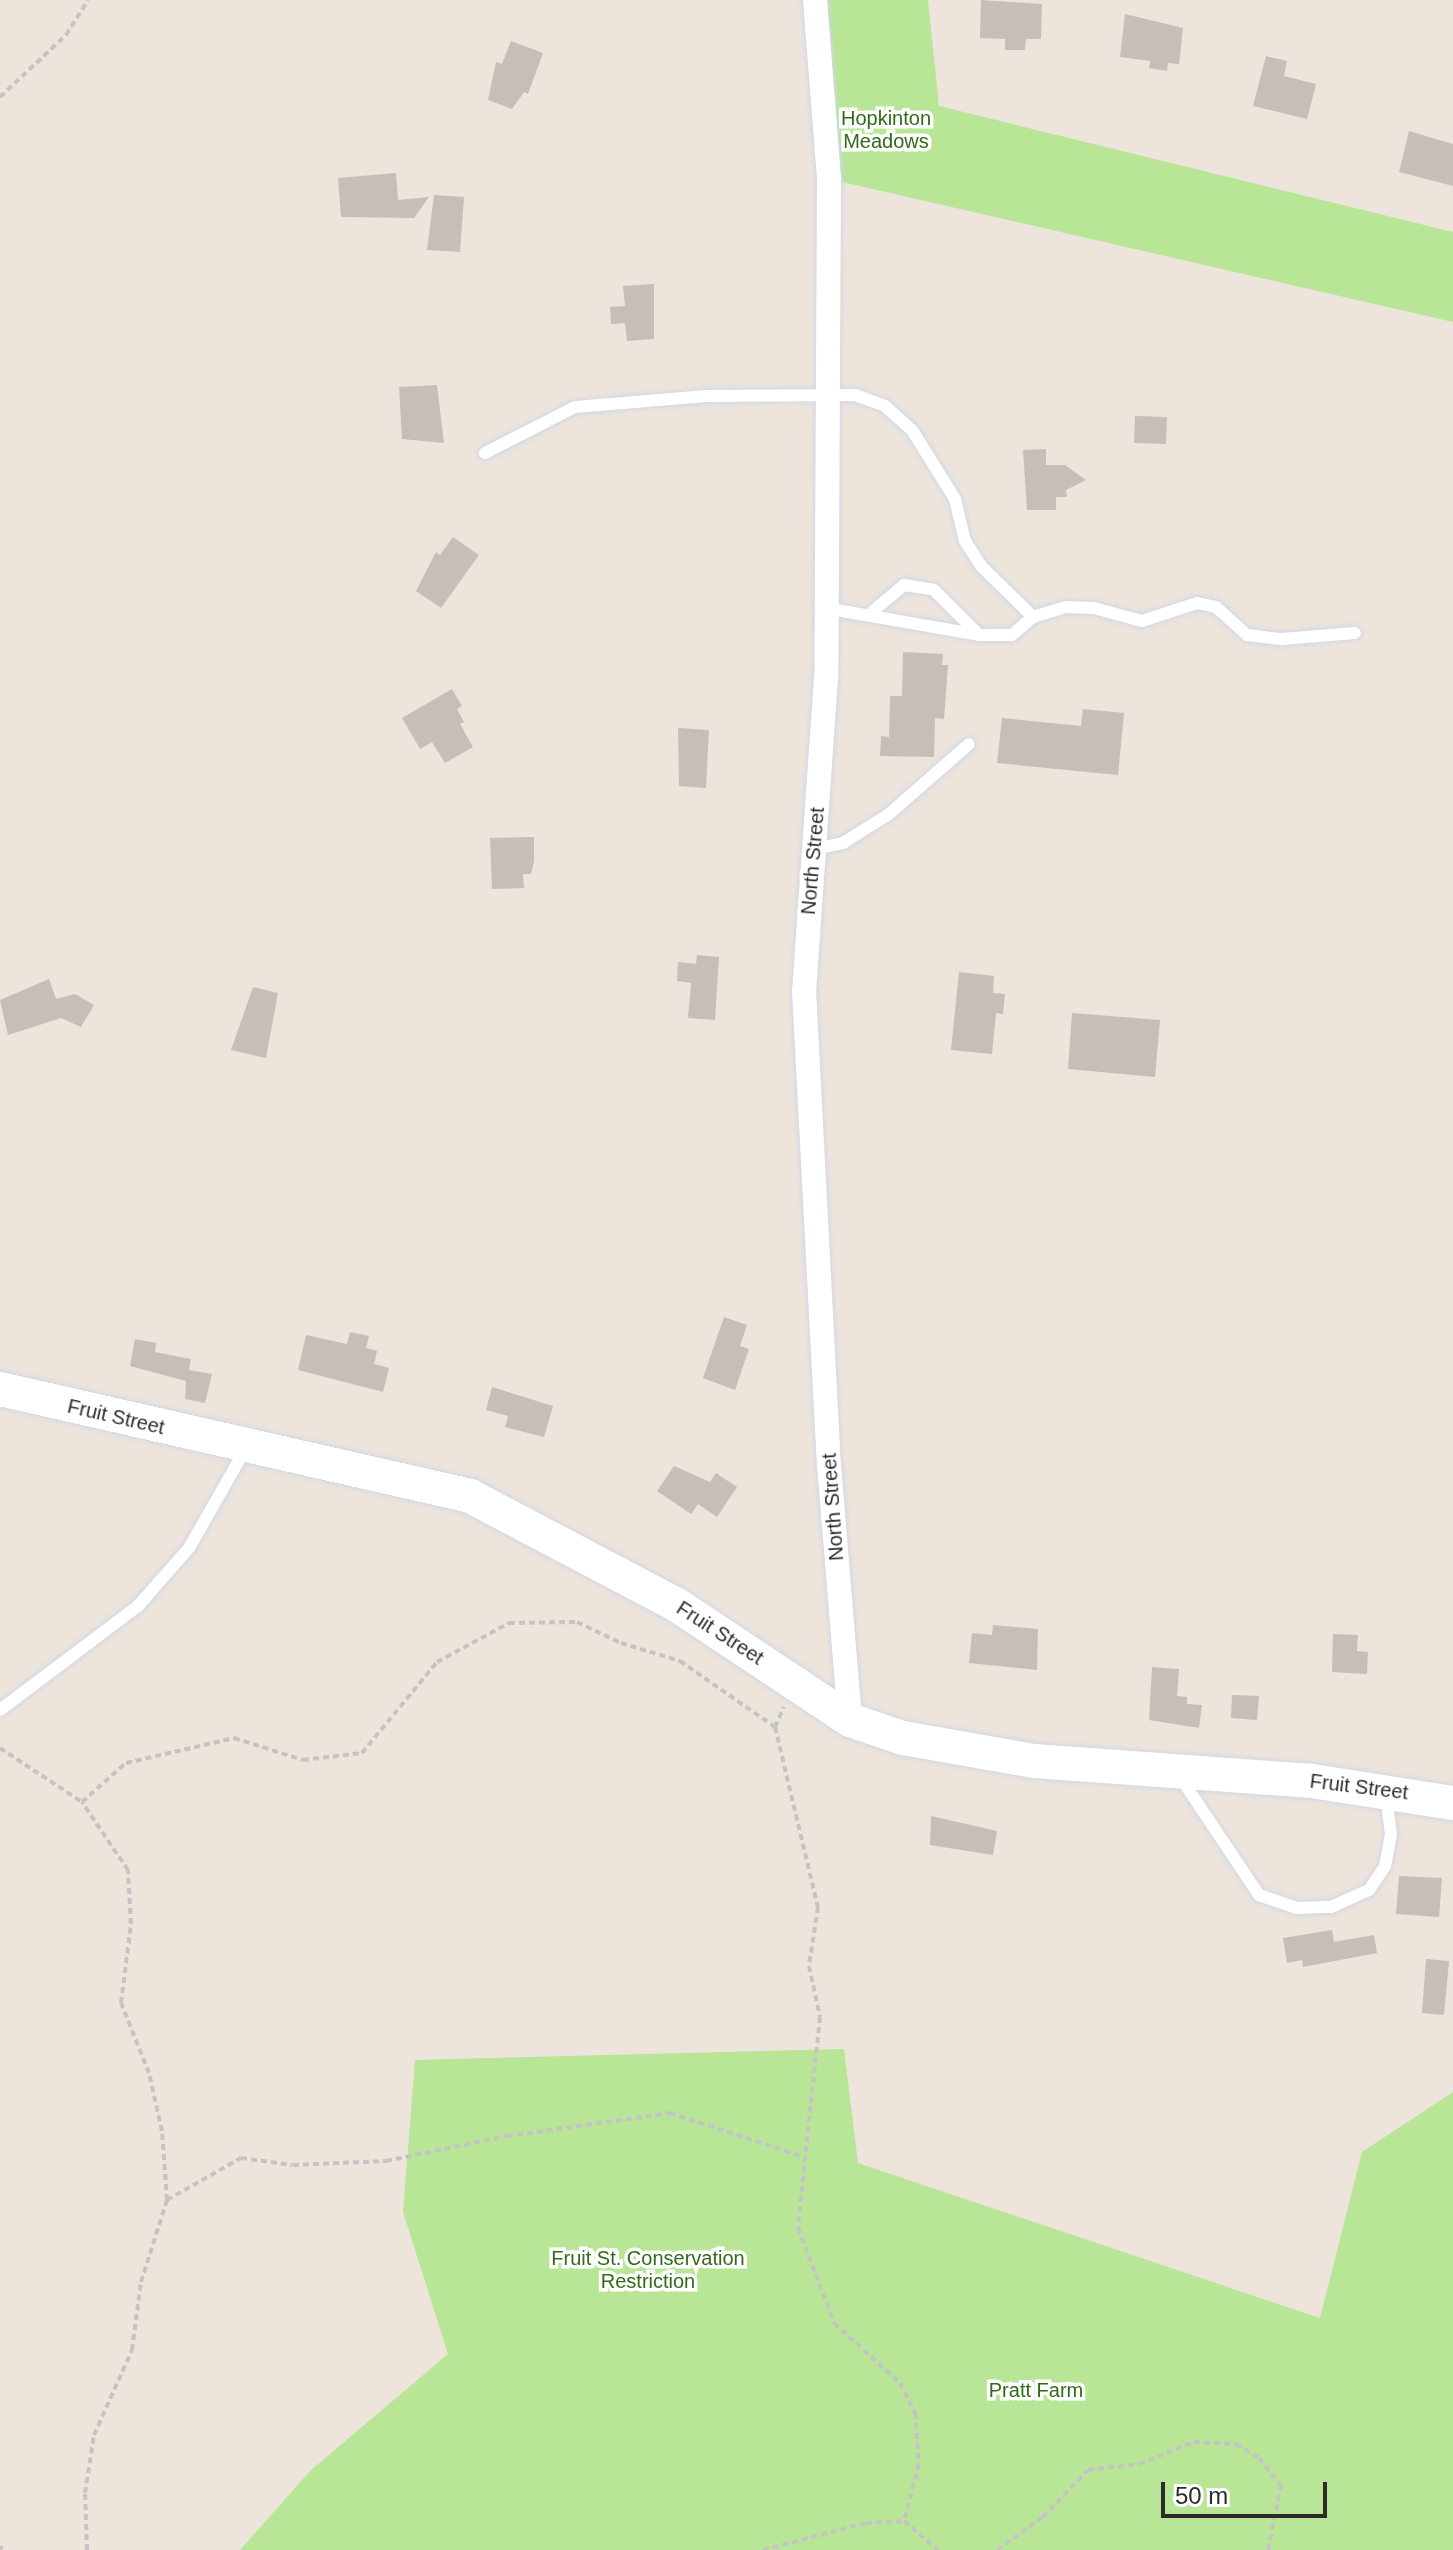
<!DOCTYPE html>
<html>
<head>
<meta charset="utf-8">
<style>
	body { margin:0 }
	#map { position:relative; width:1453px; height:2550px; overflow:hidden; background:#ede4dc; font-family:Arial,sans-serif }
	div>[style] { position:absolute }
	.green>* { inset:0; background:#b9e597 }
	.building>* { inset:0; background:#c5beb9 }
	.path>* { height:4px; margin-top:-2px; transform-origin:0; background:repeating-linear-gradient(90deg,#c4c4c4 0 6px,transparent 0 10px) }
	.roads { filter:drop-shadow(0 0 2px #d1d7e4) drop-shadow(0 0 2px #d1d7e4) }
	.lane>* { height:12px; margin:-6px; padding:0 6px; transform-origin:6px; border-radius:6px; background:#fff }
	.street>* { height:24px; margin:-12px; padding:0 12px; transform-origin:12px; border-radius:12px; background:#fff }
	.secondary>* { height:34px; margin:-17px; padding:0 17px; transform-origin:17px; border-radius:17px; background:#fff }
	span { translate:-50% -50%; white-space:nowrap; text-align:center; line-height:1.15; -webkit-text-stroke:7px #fff; paint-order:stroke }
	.park-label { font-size:20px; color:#316a18 }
	.street-label { font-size:20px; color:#2b2b2b }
	.scale { position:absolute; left:1161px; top:2482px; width:166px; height:36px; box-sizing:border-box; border:4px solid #2b2b2b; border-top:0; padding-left:10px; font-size:24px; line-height:28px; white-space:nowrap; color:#2b2b2b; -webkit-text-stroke:6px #fff; paint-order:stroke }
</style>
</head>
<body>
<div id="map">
	<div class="green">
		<i style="clip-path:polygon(825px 0,928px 0,939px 106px,1453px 232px,1453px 322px,829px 179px)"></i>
		<i style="clip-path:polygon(844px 2049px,858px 2163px,1320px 2318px,1362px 2152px,1453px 2092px,1453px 2550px,240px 2550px,310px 2471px,448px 2354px,403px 2212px,415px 2060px)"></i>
	</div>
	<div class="building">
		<i style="clip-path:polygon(981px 0,1042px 4px,1041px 39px,1026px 39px,1025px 50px,1005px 50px,1005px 39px,980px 38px)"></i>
		<i style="clip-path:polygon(1125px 14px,1183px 28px,1179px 64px,1168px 63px,1167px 71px,1149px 68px,1150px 61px,1120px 57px)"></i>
		<i style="clip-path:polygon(511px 41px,543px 53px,528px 94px,524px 92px,512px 109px,488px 100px,496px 62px,502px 64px)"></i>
		<i style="clip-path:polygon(1266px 56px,1287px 61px,1284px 76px,1316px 84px,1307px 119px,1253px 106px)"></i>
		<i style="clip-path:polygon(1409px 131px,1453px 144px,1453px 186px,1399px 172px)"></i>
		<i style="clip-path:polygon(396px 173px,398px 200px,429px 197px,414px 218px,341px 217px,338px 178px)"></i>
		<i style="clip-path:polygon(434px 195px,464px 197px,460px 252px,427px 250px)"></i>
		<i style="clip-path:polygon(654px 284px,654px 339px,627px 341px,625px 323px,611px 324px,610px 307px,625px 306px,623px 286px)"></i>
		<i style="clip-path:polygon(437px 385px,444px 443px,402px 439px,399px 387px)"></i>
		<i style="clip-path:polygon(1135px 416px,1167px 417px,1166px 444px,1134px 443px)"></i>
		<i style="clip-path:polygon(1046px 449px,1046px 465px,1065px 465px,1086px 480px,1066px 490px,1067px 497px,1056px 497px,1056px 510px,1027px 510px,1023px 450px)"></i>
		<i style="clip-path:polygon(453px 537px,479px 555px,441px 608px,416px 591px,436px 552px,440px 555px)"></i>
		<i style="clip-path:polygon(903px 652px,943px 654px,942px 665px,948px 665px,944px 719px,935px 718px,934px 757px,880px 756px,881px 736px,889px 737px,890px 696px,902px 696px)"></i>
		<i style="clip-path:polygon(452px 689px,462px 706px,457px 709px,464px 722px,460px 724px,473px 747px,445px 763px,432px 742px,420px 749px,402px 718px)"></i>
		<i style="clip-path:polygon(1083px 709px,1124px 713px,1118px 775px,997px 763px,1002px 718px,1081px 726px)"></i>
		<i style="clip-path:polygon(678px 728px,709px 730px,706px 788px,679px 786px)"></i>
		<i style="clip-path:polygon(534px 837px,534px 861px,531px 874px,523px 874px,524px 888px,492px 889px,490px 838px)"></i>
		<i style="clip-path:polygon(697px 955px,719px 957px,715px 1020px,688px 1018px,691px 983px,677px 981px,678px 962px,696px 964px)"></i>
		<i style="clip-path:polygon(959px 972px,994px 976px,993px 993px,1005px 994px,1003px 1014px,996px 1013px,992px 1054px,951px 1050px)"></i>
		<i style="clip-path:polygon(49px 979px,56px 999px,75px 994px,94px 1005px,81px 1027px,61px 1018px,8px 1035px,0 1000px)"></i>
		<i style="clip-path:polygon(253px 987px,278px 993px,266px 1058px,231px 1050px)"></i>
		<i style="clip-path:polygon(1072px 1013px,1160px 1020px,1155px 1077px,1068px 1069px)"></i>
		<i style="clip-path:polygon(724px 1317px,747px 1325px,740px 1346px,749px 1349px,735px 1390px,703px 1378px)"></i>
		<i style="clip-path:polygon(350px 1332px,369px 1336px,366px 1348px,377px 1351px,374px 1364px,389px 1368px,383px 1392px,298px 1370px,306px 1335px,347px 1344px)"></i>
		<i style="clip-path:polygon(135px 1339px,156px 1343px,155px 1352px,191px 1359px,189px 1370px,212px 1374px,205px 1403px,185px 1399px,186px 1381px,130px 1366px)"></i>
		<i style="clip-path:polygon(492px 1387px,553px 1406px,544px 1437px,505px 1427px,508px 1416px,486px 1410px)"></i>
		<i style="clip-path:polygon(674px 1466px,710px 1482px,716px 1473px,737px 1487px,717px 1517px,698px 1504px,691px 1514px,657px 1491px)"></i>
		<i style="clip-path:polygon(993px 1625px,1038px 1629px,1037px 1670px,969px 1663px,972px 1633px,992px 1635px)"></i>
		<i style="clip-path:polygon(1333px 1634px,1358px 1635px,1357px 1651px,1368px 1652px,1367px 1674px,1332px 1672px)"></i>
		<i style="clip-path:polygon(1152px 1667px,1179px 1669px,1177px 1696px,1187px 1697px,1187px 1704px,1202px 1705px,1199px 1728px,1149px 1720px)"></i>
		<i style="clip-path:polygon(1232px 1695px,1259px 1696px,1257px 1720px,1231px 1718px)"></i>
		<i style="clip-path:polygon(931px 1816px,997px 1831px,993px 1855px,930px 1845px)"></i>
		<i style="clip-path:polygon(1399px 1876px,1442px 1878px,1439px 1917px,1396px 1914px)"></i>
		<i style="clip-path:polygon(1332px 1930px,1334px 1942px,1374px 1935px,1377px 1953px,1303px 1967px,1302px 1960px,1287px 1963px,1283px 1938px)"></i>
		<i style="clip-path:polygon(1426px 1959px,1449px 1961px,1444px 2015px,1422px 2013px)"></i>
	</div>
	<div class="path">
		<i style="left:0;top:97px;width:91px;rotate:-43.2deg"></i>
		<i style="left:66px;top:35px;width:41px;rotate:-57.8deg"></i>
		<i style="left:775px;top:1727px;width:22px;rotate:-66deg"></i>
		<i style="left:0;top:1748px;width:98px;rotate:33.4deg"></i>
		<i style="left:167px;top:2200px;width:85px;rotate:-29.6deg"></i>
		<i style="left:241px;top:2158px;width:52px;rotate:7.7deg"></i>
		<i style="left:293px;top:2165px;width:93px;rotate:-2.5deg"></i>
		<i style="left:386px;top:2161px;width:124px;rotate:-11.7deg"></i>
		<i style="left:507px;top:2136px;width:165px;rotate:-8deg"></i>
		<i style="left:670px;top:2113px;width:138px;rotate:18.2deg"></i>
		<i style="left:904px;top:2521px;width:45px;rotate:40.5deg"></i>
		<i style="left:0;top:2546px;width:4px;rotate:63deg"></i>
		<i style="left:87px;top:2550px;width:57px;rotate:-92deg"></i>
		<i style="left:85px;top:2493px;width:59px;rotate:-81.2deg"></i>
		<i style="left:94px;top:2435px;width:93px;rotate:-65.9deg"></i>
		<i style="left:132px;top:2350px;width:69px;rotate:-82.5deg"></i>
		<i style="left:141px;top:2282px;width:86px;rotate:-72.4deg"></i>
		<i style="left:167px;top:2200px;width:69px;rotate:-94.1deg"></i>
		<i style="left:162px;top:2131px;width:59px;rotate:-102.6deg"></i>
		<i style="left:149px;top:2073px;width:75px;rotate:-111.8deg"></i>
		<i style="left:121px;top:2003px;width:80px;rotate:-82.8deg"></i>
		<i style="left:131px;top:1924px;width:54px;rotate:-93.2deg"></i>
		<i style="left:128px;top:1870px;width:82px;rotate:-124.1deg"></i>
		<i style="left:82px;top:1802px;width:59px;rotate:-41.6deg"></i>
		<i style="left:126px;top:1763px;width:111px;rotate:-13deg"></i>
		<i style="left:234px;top:1738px;width:72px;rotate:17.7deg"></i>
		<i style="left:303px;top:1760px;width:59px;rotate:-6.8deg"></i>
		<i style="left:362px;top:1753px;width:118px;rotate:-50.5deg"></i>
		<i style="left:437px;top:1662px;width:82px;rotate:-28.4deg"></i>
		<i style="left:509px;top:1623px;width:68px;rotate:-0.8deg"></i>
		<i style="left:577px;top:1622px;width:49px;rotate:25.5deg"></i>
		<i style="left:621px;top:1643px;width:62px;rotate:17deg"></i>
		<i style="left:680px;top:1661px;width:116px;rotate:34.8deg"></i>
		<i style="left:775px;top:1727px;width:185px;rotate:76.6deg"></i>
		<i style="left:818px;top:1907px;width:60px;rotate:98.7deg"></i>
		<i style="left:809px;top:1966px;width:52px;rotate:77.8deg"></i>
		<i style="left:820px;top:2017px;width:212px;rotate:96deg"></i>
		<i style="left:798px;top:2228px;width:102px;rotate:69.2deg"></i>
		<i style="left:834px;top:2323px;width:89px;rotate:42.3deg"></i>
		<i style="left:900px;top:2383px;width:34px;rotate:63deg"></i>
		<i style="left:915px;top:2413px;width:51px;rotate:85.5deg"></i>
		<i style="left:919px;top:2464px;width:59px;rotate:104.7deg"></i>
		<i style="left:763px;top:2550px;width:106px;rotate:-14.7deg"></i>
		<i style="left:866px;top:2523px;width:38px;rotate:-3deg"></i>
		<i style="left:997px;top:2550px;width:57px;rotate:-35.7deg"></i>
		<i style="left:1043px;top:2517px;width:65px;rotate:-46.2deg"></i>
		<i style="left:1088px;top:2470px;width:51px;rotate:-6.7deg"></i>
		<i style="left:1139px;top:2464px;width:59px;rotate:-21.8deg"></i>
		<i style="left:1194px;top:2442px;width:42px;rotate:2.7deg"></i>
		<i style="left:1236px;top:2444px;width:27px;rotate:31deg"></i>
		<i style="left:1259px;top:2458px;width:35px;rotate:51deg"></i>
		<i style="left:1281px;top:2485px;width:66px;rotate:101.3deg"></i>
	</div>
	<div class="roads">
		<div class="lane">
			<i style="left:485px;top:453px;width:101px;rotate:-27.1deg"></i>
			<i style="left:575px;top:407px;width:132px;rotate:-4.8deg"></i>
			<i style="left:707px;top:396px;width:148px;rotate:-0.4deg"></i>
			<i style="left:855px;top:395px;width:32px;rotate:20deg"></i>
			<i style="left:885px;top:406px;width:36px;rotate:42deg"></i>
			<i style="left:912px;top:430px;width:81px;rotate:58.1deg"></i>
			<i style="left:955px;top:499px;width:43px;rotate:76.6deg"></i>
			<i style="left:965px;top:541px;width:30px;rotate:57deg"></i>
			<i style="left:981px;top:566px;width:73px;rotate:44.4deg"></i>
			<i style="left:1033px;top:617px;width:34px;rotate:-17deg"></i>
			<i style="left:1066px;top:607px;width:28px;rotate:2deg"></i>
			<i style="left:1094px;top:608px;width:50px;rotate:15.2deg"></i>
			<i style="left:1142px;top:621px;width:58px;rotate:-18.1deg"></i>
			<i style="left:1197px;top:603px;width:19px;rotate:12deg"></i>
			<i style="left:1216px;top:607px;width:42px;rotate:42.1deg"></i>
			<i style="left:1247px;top:635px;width:35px;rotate:7deg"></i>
			<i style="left:1282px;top:639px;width:73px;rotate:-4.7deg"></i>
			<i style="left:825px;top:608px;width:156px;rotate:9.9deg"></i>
			<i style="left:979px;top:635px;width:33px"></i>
			<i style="left:1012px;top:635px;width:28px;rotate:-41deg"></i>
			<i style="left:872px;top:612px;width:42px;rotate:-40.2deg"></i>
			<i style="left:904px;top:585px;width:30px;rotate:9deg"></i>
			<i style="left:934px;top:590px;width:64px;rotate:45deg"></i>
			<i style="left:815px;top:849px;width:29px;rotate:-12deg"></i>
			<i style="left:843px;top:843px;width:54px;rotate:-32.2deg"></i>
			<i style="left:889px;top:814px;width:106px;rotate:-41.2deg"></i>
			<i style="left:0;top:1710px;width:173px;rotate:-37deg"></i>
			<i style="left:138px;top:1606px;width:77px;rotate:-48.7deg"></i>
			<i style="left:189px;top:1548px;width:115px;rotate:-60.3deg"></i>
			<i style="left:1180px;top:1777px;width:142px;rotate:56.2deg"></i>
			<i style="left:1259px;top:1895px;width:40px;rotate:18.9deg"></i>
			<i style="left:1297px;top:1908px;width:34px;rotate:-2deg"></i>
			<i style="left:1331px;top:1907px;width:42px;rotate:-24.1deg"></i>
			<i style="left:1369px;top:1890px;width:29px;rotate:-56deg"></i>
			<i style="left:1385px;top:1866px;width:32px;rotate:-79deg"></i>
			<i style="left:1391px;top:1835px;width:38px;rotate:-97deg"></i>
		</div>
		<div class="street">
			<i style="left:815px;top:0;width:180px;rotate:85.5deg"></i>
			<i style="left:829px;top:179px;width:499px;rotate:90.3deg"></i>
			<i style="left:826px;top:678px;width:313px;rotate:94deg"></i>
			<i style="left:804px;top:990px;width:476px;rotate:87deg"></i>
			<i style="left:829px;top:1465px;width:256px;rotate:85.3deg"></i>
		</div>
		<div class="secondary">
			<i style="left:0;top:1389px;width:482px;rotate:12.8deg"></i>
			<i style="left:470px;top:1496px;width:234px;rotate:27.8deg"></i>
			<i style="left:677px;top:1605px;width:208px;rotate:33.6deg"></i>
			<i style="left:850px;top:1720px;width:56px;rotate:18.8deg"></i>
			<i style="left:903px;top:1738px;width:133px;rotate:10deg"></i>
			<i style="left:1034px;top:1761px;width:279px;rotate:4.1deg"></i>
			<i style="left:1312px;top:1781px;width:143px;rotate:8.9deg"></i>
		</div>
	</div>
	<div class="park-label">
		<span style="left:886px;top:130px">Hopkinton<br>Meadows</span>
		<span style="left:648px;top:2270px">Fruit St. Conservation<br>Restriction</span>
		<span style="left:1036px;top:2390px">Pratt Farm</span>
	</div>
	<div class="street-label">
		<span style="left:813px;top:861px;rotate:-85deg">North Street</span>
		<span style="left:116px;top:1417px;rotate:13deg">Fruit Street</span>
		<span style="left:833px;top:1507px;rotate:-94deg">North Street</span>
		<span style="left:720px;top:1633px;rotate:33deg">Fruit Street</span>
		<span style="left:1359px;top:1787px;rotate:7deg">Fruit Street</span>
	</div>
	<div class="scale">50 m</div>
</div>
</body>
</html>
